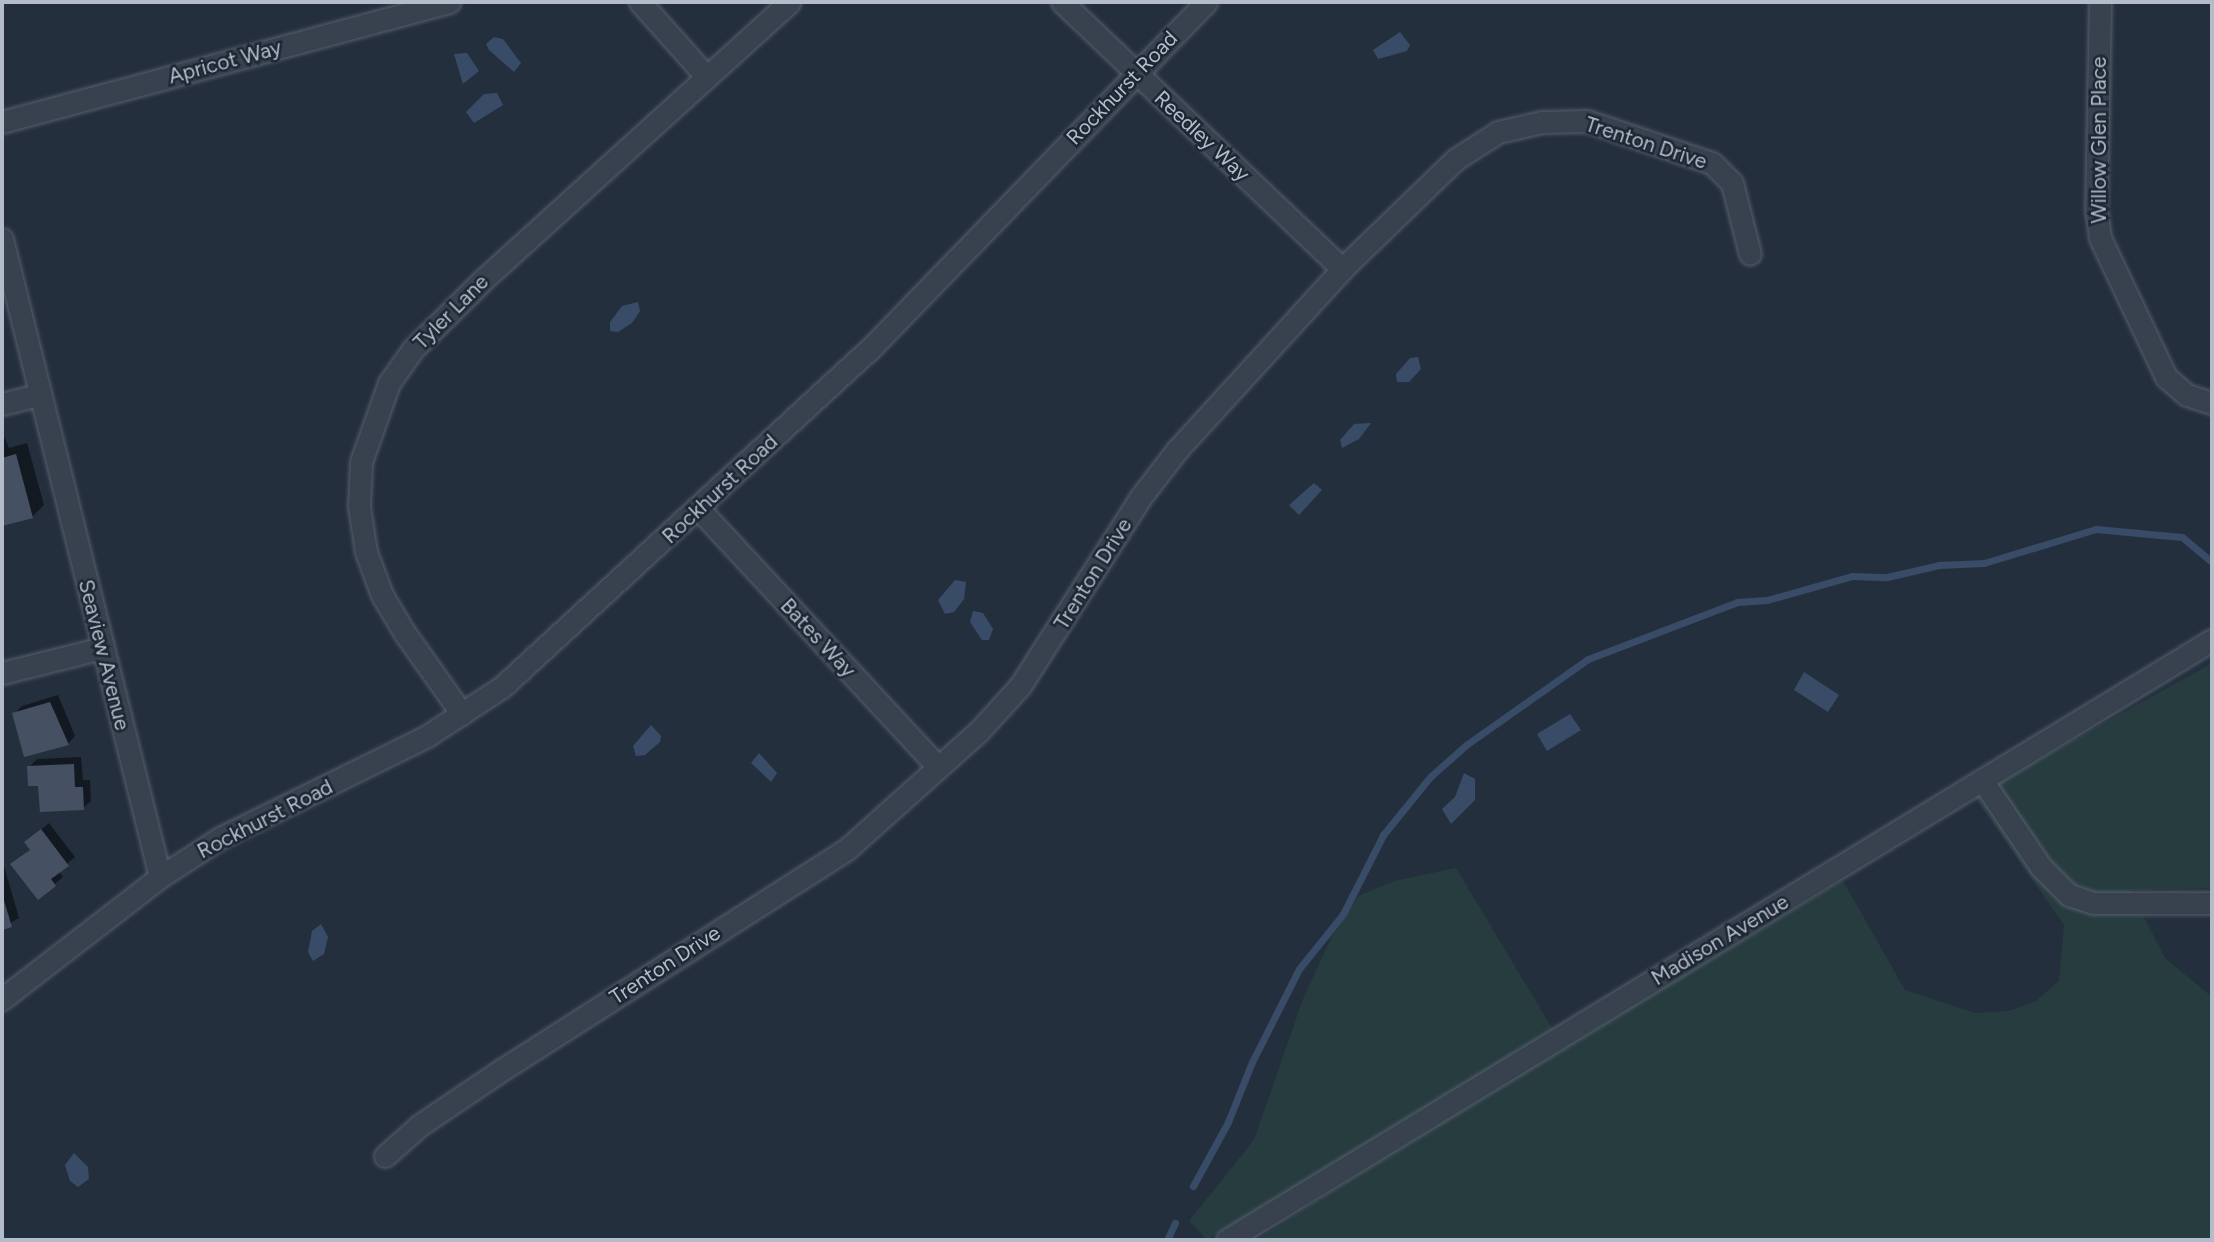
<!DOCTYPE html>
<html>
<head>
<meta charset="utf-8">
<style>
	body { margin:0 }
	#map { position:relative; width:2214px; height:1242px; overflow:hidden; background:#242f3e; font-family:Figtree,sans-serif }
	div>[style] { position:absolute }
	.green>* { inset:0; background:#263c3f }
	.water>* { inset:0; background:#394c67 }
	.shadow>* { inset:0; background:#0007 }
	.stream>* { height:7px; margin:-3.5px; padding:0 3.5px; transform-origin:3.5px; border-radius:3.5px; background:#394c67 }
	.building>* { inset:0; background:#455162 }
	.roads { filter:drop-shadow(0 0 2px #565f6c) drop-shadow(0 0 2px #565f6c) }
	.minor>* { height:21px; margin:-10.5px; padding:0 10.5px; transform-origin:10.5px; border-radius:10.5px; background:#38414e }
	span { translate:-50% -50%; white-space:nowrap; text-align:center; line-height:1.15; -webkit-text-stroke:5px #1d2633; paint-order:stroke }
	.street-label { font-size:21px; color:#b4bcc9 }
	.frame { position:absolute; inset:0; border:4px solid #b4bcc9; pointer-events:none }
</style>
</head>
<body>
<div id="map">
	<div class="green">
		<i style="clip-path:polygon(2212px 663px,2212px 888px,2130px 890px,2165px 958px,2212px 997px,2212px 1240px,1257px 1240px,1460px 1109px,1843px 881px,1905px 990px,1975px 1013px,2009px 1011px,2036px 1001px,2059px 981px,2064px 925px,1974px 796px)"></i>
		<i style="clip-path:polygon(1456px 868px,1553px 1030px,1207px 1240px,1189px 1221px,1254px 1140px,1303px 999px,1333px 934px,1358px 896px,1394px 881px)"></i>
	</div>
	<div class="water">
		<i style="clip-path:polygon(1400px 32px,1410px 45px,1407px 51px,1378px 59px,1373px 50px)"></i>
		<i style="clip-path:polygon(494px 37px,503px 39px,521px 63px,514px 72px,489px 50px,486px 44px)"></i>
		<i style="clip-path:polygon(467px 53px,479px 71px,463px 84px,454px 54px)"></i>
		<i style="clip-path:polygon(497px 93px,503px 105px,474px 123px,466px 112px,484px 94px)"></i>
		<i style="clip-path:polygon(638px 302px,640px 311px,632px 323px,618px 332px,610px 331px,610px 322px,622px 306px)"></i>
		<i style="clip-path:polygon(1418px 357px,1421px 369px,1409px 382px,1397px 382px,1396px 374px,1410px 358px)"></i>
		<i style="clip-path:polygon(1371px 423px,1359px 439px,1342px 448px,1340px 440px,1354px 424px)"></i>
		<i style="clip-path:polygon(1314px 483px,1322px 490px,1299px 515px,1289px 505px)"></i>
		<i style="clip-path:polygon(955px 580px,966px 582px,964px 599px,954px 612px,945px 614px,938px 600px)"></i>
		<i style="clip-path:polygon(973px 611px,983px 613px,993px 629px,989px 640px,982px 640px,970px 622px)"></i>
		<i style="clip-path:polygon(1804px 672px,1839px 695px,1828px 712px,1794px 690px)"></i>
		<i style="clip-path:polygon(1570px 714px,1581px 730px,1547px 751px,1537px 734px)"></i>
		<i style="clip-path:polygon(651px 725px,661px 736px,660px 742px,645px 755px,636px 756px,633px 746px)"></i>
		<i style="clip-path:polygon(759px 753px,777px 773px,771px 782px,751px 763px)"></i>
		<i style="clip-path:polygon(1464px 773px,1475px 779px,1475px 800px,1451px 824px,1442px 809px,1455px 797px)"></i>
		<i style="clip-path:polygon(321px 924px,328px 937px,324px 954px,313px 961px,308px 952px,312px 931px)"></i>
		<i style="clip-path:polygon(74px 1153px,88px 1167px,89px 1179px,78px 1187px,70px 1181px,65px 1165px)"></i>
	</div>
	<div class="shadow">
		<i style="clip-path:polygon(2px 431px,9px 448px,27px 443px,44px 505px,32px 517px,2px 525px)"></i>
		<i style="clip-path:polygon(58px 695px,75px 736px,68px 744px,14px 714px,22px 706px)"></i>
		<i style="clip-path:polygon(81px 757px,83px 780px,90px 780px,91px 801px,83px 808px,40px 784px,29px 767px,37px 759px)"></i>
		<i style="clip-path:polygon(49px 823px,75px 857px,59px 871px,63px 877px,38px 898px,13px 864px,31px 849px,26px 842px)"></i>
		<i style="clip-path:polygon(2px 859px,19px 918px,2px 928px)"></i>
	</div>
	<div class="stream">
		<i style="left:1193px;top:1186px;width:73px;rotate:-61.3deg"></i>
		<i style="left:1228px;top:1122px;width:65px;rotate:-68.2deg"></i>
		<i style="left:1252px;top:1062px;width:104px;rotate:-63.2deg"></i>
		<i style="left:1299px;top:969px;width:70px;rotate:-51.3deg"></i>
		<i style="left:1343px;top:914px;width:89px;rotate:-63.1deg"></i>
		<i style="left:1383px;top:835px;width:75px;rotate:-51deg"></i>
		<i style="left:1430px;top:777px;width:48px;rotate:-41.6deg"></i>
		<i style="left:1466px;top:745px;width:149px;rotate:-35.2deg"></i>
		<i style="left:1588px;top:659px;width:160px;rotate:-20.9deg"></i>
		<i style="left:1737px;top:602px;width:30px;rotate:-4deg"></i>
		<i style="left:1767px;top:600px;width:88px;rotate:-15.8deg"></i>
		<i style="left:1852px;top:576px;width:35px;rotate:2deg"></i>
		<i style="left:1887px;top:577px;width:53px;rotate:-13deg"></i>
		<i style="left:1939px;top:565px;width:45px;rotate:-2.5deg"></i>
		<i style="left:1984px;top:563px;width:117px;rotate:-16.9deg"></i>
		<i style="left:2096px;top:529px;width:86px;rotate:5.3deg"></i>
		<i style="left:2182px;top:537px;width:39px;rotate:40deg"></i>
		<i style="left:1167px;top:1240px;width:19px;rotate:-65deg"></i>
	</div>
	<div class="building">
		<i style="clip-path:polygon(16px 454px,33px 518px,2px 526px,2px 458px)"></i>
		<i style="clip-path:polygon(50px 702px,69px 745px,24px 757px,12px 713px)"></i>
		<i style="clip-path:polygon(74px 764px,75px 787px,83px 787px,84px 810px,40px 812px,38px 786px,28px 786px,27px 766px)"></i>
		<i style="clip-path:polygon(41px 829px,69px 866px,51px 879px,56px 886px,38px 900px,10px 864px,30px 850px,24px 842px)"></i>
		<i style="clip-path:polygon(2px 894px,12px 927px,2px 930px)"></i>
	</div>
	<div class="roads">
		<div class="minor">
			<i style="left:640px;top:2px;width:99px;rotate:48.3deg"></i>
			<i style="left:1062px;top:2px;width:387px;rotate:43.6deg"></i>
			<i style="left:2100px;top:2px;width:207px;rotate:91.1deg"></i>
			<i style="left:2096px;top:209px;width:29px;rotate:82deg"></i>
			<i style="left:2100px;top:238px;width:154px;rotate:64.6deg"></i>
			<i style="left:2166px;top:377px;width:28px;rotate:41deg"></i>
			<i style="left:2187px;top:395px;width:26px;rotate:18deg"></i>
			<i style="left:2px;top:122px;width:463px;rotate:-15deg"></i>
			<i style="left:2px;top:239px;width:657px;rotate:76.09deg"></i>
			<i style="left:160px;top:877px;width:200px;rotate:142.3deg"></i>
			<i style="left:2px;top:404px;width:37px;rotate:-14deg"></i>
			<i style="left:699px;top:509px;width:352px;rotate:47.2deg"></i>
			<i style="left:2px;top:673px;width:103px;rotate:-14deg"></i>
			<i style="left:462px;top:714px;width:100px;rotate:-125.3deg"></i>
			<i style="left:404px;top:632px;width:43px;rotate:-120.7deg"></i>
			<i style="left:382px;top:595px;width:46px;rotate:-110.4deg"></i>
			<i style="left:366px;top:552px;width:47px;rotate:-98.7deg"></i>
			<i style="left:359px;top:506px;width:44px;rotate:-87.4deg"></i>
			<i style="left:361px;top:462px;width:84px;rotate:-70.5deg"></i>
			<i style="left:389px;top:383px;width:42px;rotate:-54.8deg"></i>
			<i style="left:413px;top:349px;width:100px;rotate:-44.6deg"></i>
			<i style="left:484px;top:279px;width:412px;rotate:-42.2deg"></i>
			<i style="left:1982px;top:780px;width:105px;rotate:55.9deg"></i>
			<i style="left:2041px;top:867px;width:40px;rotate:45deg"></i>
			<i style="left:2069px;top:895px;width:25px;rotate:18deg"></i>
			<i style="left:2093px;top:903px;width:119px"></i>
			<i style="left:160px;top:877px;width:72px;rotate:-33deg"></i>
			<i style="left:220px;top:838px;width:231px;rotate:-26.2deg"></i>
			<i style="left:427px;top:736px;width:90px;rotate:-33.2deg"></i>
			<i style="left:502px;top:687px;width:497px;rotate:-42.6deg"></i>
			<i style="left:868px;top:351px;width:486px;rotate:-45.9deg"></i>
			<i style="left:385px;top:1156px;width:47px;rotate:-41.5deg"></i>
			<i style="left:420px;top:1125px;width:93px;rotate:-34deg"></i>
			<i style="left:497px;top:1073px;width:416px;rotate:-32.6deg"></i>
			<i style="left:847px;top:849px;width:176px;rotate:-41.8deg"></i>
			<i style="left:978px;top:732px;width:62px;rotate:-47.6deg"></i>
			<i style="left:1020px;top:686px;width:223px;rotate:-57.4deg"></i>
			<i style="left:1140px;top:498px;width:61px;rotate:-52.4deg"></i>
			<i style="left:1177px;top:450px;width:245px;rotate:-47.6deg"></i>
			<i style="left:1342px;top:269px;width:158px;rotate:-44deg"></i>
			<i style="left:1456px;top:159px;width:50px;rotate:-32.7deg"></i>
			<i style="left:1498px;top:132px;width:45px;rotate:-12.8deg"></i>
			<i style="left:1542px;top:122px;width:45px;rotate:-1.3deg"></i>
			<i style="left:1587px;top:121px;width:132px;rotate:18.6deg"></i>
			<i style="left:1712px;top:163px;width:28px;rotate:45deg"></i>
			<i style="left:1732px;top:183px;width:73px;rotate:75.8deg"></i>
			<i style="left:1227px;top:1240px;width:1153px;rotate:-31.35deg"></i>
		</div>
	</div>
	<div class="street-label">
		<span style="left:225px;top:62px;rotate:-15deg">Apricot Way</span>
		<span style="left:1122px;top:88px;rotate:-46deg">Rockhurst Road</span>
		<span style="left:1202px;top:136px;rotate:43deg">Reedley Way</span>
		<span style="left:2099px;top:140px;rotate:-90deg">Willow Glen Place</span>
		<span style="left:1646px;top:143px;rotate:18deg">Trenton Drive</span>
		<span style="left:451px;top:312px;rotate:-45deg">Tyler Lane</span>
		<span style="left:720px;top:489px;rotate:-43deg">Rockhurst Road</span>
		<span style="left:1093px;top:574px;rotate:-58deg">Trenton Drive</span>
		<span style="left:818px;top:638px;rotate:47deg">Bates Way</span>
		<span style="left:104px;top:655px;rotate:76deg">Seaview Avenue</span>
		<span style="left:265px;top:819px;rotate:-27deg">Rockhurst Road</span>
		<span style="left:1720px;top:940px;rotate:-31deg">Madison Avenue</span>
		<span style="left:665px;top:965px;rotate:-33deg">Trenton Drive</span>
	</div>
	<div class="frame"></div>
</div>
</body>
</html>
